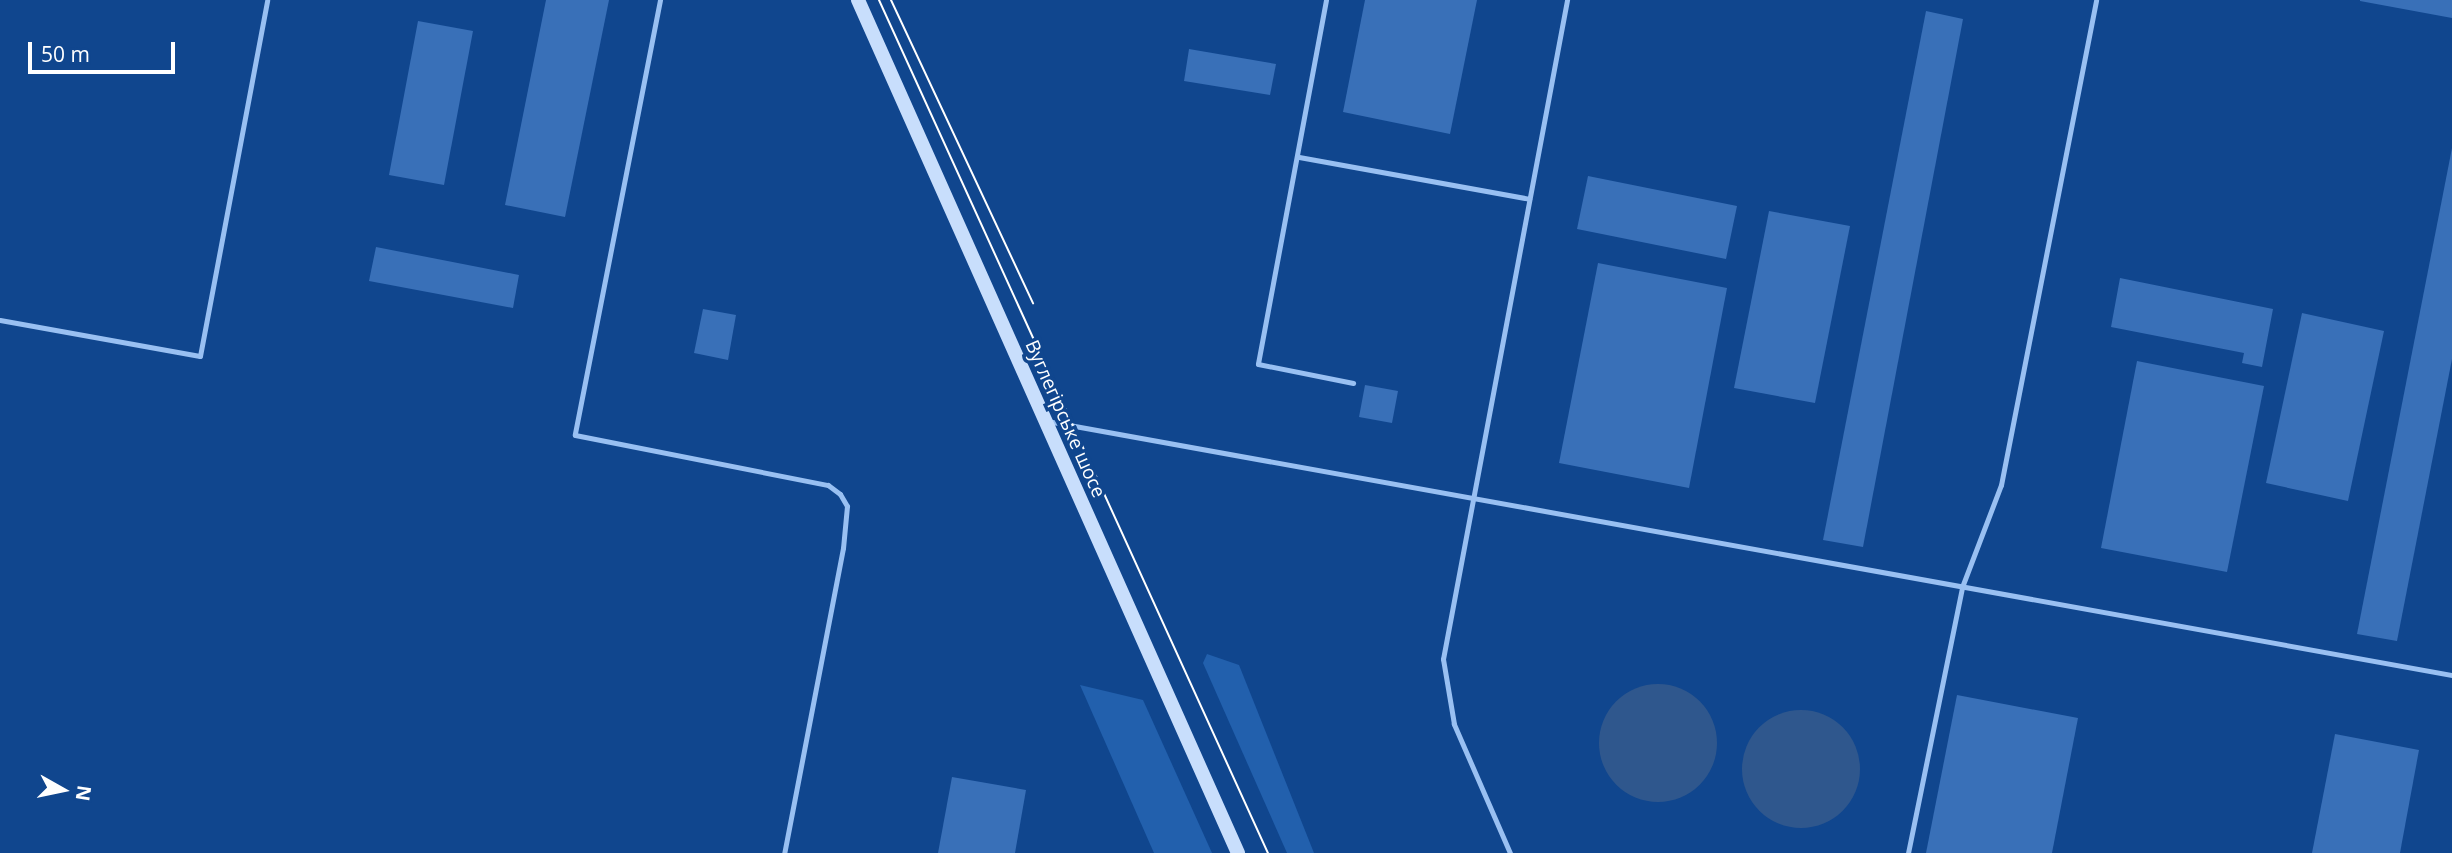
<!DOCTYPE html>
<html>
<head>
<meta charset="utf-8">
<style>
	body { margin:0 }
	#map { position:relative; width:2452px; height:853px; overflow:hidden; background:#10468e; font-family:"Open Sans",sans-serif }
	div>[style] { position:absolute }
	.green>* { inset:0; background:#2260ad }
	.water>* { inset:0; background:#2f578d }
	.round { border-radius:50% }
	.building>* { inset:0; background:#3970b8 }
	.lane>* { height:5px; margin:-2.5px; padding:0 2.5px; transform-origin:2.5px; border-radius:2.5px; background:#99c0f2 }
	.secondary>* { height:14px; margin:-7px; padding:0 7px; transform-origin:7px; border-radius:7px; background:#c8defc }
	.tram>* { height:2px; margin:-1px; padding:0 1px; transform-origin:1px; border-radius:1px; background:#fff }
	span { translate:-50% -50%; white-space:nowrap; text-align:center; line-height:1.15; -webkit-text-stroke:7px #10468e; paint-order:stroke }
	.street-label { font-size:19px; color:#fff }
	.north { position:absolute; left:28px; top:755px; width:70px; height:70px; -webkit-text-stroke:5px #10468e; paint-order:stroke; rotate:99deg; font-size:19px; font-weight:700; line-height:28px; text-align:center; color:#fff }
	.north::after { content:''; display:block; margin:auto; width:24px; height:32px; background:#fff; clip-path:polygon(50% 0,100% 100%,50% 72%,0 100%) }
	.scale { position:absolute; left:28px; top:42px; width:147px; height:32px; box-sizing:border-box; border:4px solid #fff; border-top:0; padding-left:9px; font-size:21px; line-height:24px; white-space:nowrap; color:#fff; -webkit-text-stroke:5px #10468e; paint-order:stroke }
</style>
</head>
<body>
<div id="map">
	<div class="green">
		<i style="clip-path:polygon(1207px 654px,1239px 665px,1314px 853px,1287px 853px,1203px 663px)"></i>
		<i style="clip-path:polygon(1080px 685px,1143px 700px,1212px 853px,1154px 853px)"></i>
	</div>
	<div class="water">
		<i class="round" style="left:1599px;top:684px;width:118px;height:118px"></i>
		<i class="round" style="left:1742px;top:710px;width:118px;height:118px"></i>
	</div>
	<div class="building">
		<i style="clip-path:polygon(546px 0,609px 0,565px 217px,505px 205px)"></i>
		<i style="clip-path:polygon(1365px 0,1477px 0,1450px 134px,1343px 112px)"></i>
		<i style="clip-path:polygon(2452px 0,2452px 18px,2360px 1px,2360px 0)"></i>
		<i style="clip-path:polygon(1926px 11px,1963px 19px,1863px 547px,1823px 540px)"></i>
		<i style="clip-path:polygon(418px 21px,473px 31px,444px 185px,389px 175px)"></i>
		<i style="clip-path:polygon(1189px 49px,1276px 64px,1270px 95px,1184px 81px)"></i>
		<i style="clip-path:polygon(2452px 148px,2452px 359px,2397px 641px,2357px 634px)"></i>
		<i style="clip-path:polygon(1588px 176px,1737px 206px,1726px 259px,1577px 229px)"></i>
		<i style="clip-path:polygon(1769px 211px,1850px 226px,1815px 403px,1734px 388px)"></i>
		<i style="clip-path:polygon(376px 247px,519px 275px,513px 308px,369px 281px)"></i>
		<i style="clip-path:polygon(1598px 263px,1727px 288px,1689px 488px,1559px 463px)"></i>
		<i style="clip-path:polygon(2120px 278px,2273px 309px,2262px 367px,2242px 363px,2244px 353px,2111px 327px)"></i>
		<i style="clip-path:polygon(703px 309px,736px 315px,728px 360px,694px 353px)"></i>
		<i style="clip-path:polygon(2302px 313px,2384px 331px,2348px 501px,2266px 483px)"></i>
		<i style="clip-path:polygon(2137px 361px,2264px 386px,2227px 572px,2101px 548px)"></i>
		<i style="clip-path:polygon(1365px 385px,1398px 391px,1392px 423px,1359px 417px)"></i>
		<i style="clip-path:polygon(1957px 695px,2078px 718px,2052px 853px,1926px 853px)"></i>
		<i style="clip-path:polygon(2335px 734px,2419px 750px,2400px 853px,2312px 853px)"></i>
		<i style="clip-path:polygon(952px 777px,1026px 790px,1015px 853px,938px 853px)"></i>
	</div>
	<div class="lane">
		<i style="left:660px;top:0;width:443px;rotate:101.1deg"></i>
		<i style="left:575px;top:435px;width:258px;rotate:11.2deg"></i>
		<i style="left:828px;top:485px;width:15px;rotate:37deg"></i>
		<i style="left:840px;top:494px;width:14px;rotate:60deg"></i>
		<i style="left:847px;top:506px;width:42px;rotate:95.4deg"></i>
		<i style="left:843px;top:548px;width:311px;rotate:100.9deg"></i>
		<i style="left:1326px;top:0;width:370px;rotate:100.6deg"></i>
		<i style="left:1258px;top:364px;width:97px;rotate:11.3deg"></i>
		<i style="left:1299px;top:157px;width:234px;rotate:10.3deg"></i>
		<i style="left:0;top:320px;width:203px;rotate:10.2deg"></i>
		<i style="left:200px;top:356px;width:362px;rotate:-79.3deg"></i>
		<i style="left:1047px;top:421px;width:1428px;rotate:10.25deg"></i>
		<i style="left:1510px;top:853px;width:141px;rotate:-113.5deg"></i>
		<i style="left:1454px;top:724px;width:66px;rotate:-99.6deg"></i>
		<i style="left:1443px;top:659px;width:671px;rotate:-79.34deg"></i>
		<i style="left:1908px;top:853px;width:271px;rotate:-78.5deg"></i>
		<i style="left:1962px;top:587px;width:109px;rotate:-69.1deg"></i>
		<i style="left:2001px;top:485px;width:494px;rotate:-78.9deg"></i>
	</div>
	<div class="secondary">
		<i style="left:858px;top:0;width:934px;rotate:65.99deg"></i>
	</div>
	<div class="tram">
		<i style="left:879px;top:0;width:938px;rotate:65.49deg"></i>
		<i style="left:891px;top:0;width:335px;rotate:64.9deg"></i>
	</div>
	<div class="street-label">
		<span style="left:1065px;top:419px;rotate:66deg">Вуглегірське шосе</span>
	</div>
	<div class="north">N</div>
	<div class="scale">50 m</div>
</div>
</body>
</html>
